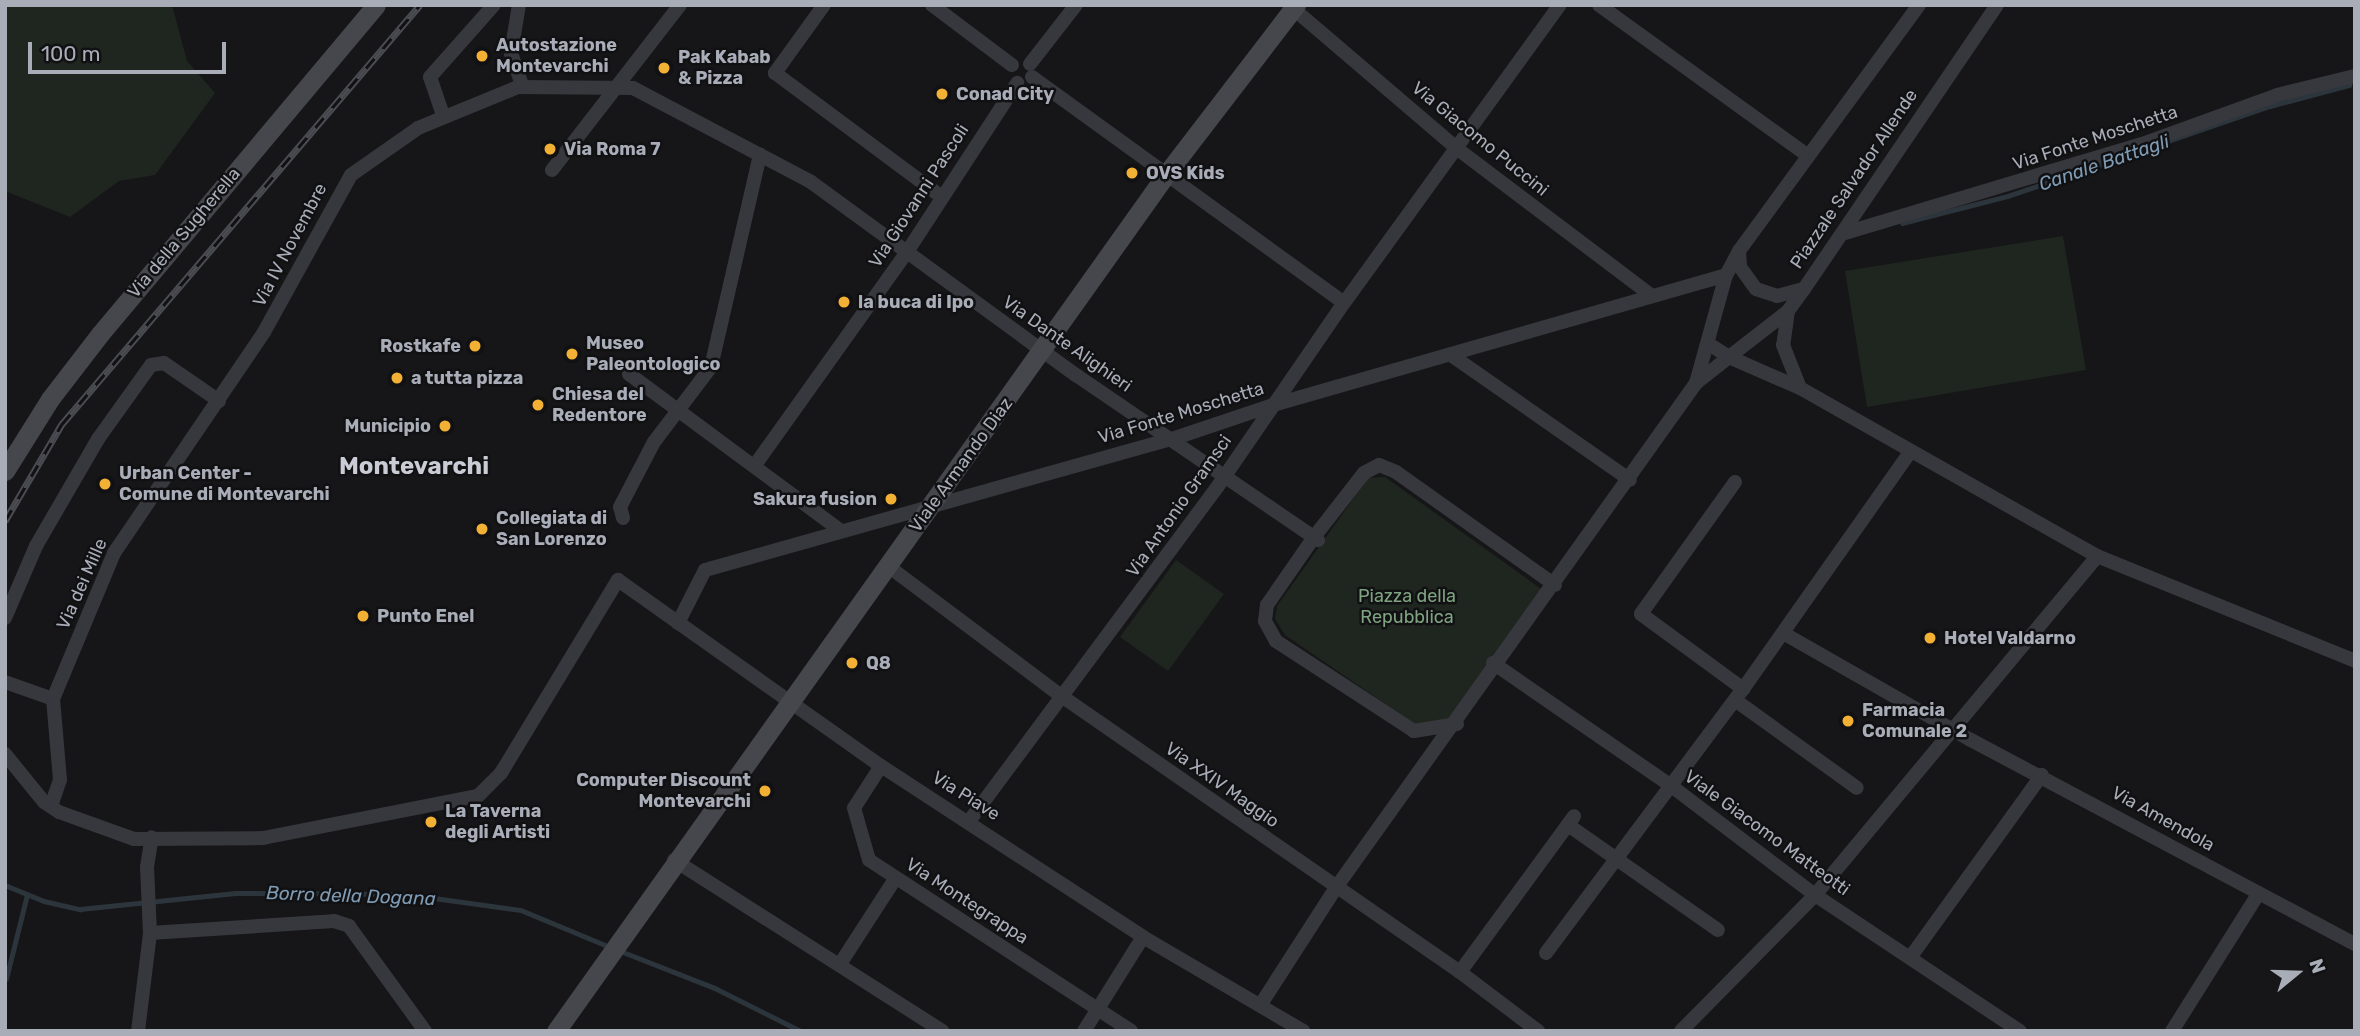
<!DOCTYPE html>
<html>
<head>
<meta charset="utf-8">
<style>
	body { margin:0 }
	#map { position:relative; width:2360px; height:1036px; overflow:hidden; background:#161618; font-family:Rubik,sans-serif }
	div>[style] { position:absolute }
	.green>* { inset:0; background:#1e261f }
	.stream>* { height:4.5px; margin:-2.25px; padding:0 2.25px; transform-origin:2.25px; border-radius:2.25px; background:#2c353c }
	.street>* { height:14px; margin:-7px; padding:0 7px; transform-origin:7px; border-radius:7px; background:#37383d }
	.secondary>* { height:19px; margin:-9.5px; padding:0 9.5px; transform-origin:9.5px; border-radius:9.5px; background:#45474d }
	.rail>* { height:7px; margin-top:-3.5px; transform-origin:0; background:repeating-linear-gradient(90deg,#111113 0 13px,#4a4c52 0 26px); box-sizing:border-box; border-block:2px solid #4a4c52 }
	.dots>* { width:19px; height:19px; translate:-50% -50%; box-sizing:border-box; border:4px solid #111113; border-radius:50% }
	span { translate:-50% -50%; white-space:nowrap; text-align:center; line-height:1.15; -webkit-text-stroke:5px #111113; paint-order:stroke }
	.poi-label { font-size:18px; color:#a8adb8; font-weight:700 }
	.left { translate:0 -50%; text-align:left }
	.right { translate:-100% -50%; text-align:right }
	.street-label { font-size:18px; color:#a8adb8 }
	.park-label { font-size:18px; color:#7fa381 }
	.water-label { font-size:19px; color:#7f9bb3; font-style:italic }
	.district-label { font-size:24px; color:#c9ccd4; font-weight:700 }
	.frame { position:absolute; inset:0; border:7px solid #a8adb8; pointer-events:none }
	.north { position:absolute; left:2262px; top:938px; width:70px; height:70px; -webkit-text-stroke:5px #111113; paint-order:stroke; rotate:71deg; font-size:19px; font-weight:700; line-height:28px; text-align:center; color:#a8adb8 }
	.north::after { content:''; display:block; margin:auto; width:24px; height:32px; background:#a8adb8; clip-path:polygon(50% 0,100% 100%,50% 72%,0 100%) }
	.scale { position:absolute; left:28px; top:42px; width:198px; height:32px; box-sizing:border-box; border:4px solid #a8adb8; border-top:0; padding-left:9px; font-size:21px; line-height:24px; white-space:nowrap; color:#a8adb8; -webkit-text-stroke:5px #111113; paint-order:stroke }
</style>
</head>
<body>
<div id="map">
	<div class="green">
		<i style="clip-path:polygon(5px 5px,172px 5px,187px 61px,215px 93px,155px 175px,119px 181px,70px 217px,5px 191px)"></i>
		<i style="clip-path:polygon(2063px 236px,2086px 370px,1867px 407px,1845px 271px)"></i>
		<i style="clip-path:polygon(1385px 477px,1544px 591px,1450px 721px,1416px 725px,1285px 635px,1275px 619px,1277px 606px,1368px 478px)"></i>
		<i style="clip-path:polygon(1176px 560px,1224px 594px,1168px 671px,1120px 637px)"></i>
	</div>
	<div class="stream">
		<i style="left:1902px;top:223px;width:109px;rotate:-14.3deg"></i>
		<i style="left:2008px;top:196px;width:277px;rotate:-19deg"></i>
		<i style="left:2270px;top:106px;width:82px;rotate:-14.9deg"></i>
		<i style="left:5px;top:885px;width:42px;rotate:22.3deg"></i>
		<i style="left:44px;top:901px;width:37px;rotate:13deg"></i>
		<i style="left:80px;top:909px;width:156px;rotate:-5.9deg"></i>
		<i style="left:235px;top:893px;width:170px;rotate:0.3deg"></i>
		<i style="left:405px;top:894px;width:117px;rotate:7.9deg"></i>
		<i style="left:521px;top:910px;width:96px;rotate:22.6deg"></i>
		<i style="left:618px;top:950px;width:104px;rotate:21.4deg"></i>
		<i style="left:715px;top:988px;width:96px;rotate:26.6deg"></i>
		<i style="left:6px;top:979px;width:87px;rotate:-76deg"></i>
	</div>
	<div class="street">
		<i style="left:519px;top:5px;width:49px;rotate:99.5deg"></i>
		<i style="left:511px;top:53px;width:36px;rotate:71deg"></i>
		<i style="left:824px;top:5px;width:84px;rotate:125.8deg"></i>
		<i style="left:775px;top:73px;width:208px;rotate:36.6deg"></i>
		<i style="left:932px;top:5px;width:100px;rotate:36.9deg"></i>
		<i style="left:1289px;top:5px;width:218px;rotate:40.5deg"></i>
		<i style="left:1455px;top:147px;width:247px;rotate:37.1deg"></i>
		<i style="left:1599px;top:5px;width:258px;rotate:35.8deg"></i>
		<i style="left:1919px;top:5px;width:305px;rotate:126.2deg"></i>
		<i style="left:1739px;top:251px;width:16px;rotate:86deg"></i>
		<i style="left:1740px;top:267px;width:27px;rotate:54deg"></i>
		<i style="left:1756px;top:289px;width:22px;rotate:18deg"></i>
		<i style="left:1777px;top:296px;width:28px;rotate:-15deg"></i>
		<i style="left:1804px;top:289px;width:343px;rotate:-55.8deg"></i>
		<i style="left:1030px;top:64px;width:75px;rotate:-52.1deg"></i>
		<i style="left:1032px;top:77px;width:385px;rotate:35.9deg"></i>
		<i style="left:443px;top:115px;width:40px;rotate:-108.9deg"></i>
		<i style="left:430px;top:77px;width:96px;rotate:-48.4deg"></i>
		<i style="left:552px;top:170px;width:209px;rotate:-52.2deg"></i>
		<i style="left:1845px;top:233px;width:310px;rotate:-16.7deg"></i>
		<i style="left:2142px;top:144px;width:144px;rotate:-19.9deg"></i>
		<i style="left:2277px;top:95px;width:80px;rotate:-13.7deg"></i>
		<i style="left:1739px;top:251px;width:27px;rotate:118deg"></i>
		<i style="left:1726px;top:275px;width:112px;rotate:105.5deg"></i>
		<i style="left:1696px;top:383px;width:42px;rotate:-38.2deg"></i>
		<i style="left:1729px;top:357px;width:77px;rotate:23.6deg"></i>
		<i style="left:1800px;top:388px;width:341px;rotate:29.5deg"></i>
		<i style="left:2097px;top:556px;width:279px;rotate:22.1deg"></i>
		<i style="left:1788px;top:311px;width:34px;rotate:98deg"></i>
		<i style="left:1783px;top:345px;width:46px;rotate:68.4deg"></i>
		<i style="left:1709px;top:344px;width:24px;rotate:33deg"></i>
		<i style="left:1729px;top:357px;width:75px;rotate:-37.9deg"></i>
		<i style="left:1788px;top:311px;width:27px;rotate:-54deg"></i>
		<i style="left:1451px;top:355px;width:218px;rotate:34.9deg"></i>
		<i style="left:629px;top:374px;width:264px;rotate:36.5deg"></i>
		<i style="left:755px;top:465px;width:262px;rotate:-54.5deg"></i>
		<i style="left:907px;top:252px;width:202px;rotate:-56.9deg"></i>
		<i style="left:1735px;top:482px;width:162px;rotate:125.5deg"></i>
		<i style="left:1641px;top:614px;width:127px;rotate:36.3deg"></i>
		<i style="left:623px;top:518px;width:11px;rotate:-105deg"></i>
		<i style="left:620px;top:507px;width:73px;rotate:-62.4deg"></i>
		<i style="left:654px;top:442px;width:94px;rotate:-52.8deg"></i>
		<i style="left:711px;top:367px;width:218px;rotate:-77deg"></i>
		<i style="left:888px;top:566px;width:215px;rotate:36.9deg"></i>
		<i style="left:1060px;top:695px;width:487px;rotate:34.7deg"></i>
		<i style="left:1460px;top:972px;width:98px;rotate:37.1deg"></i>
		<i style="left:5px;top:618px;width:78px;rotate:-66.7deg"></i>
		<i style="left:36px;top:546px;width:124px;rotate:-59.9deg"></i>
		<i style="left:98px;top:439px;width:91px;rotate:-54.4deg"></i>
		<i style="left:151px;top:365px;width:13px;rotate:-9deg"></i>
		<i style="left:164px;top:363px;width:67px;rotate:34.6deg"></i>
		<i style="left:678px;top:623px;width:59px;rotate:-63deg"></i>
		<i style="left:705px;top:570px;width:485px;rotate:-15.7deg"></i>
		<i style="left:1172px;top:439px;width:107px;rotate:-18.6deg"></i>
		<i style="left:1273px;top:405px;width:471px;rotate:-16deg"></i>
		<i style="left:1783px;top:633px;width:214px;rotate:29.7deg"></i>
		<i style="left:1969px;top:739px;width:437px;rotate:28deg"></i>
		<i style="left:1493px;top:663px;width:215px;rotate:34.6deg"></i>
		<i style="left:1670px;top:785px;width:182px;rotate:37.2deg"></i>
		<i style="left:1815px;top:895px;width:246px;rotate:33.6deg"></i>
		<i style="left:5px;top:682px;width:51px;rotate:19.5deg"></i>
		<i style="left:1735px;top:700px;width:150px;rotate:35.8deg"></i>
		<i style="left:1457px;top:724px;width:44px;rotate:170.8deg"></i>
		<i style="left:1414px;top:731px;width:165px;rotate:-146.9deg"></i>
		<i style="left:1276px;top:641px;width:23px;rotate:-119deg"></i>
		<i style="left:1265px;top:621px;width:16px;rotate:-83deg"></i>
		<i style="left:1267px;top:605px;width:83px;rotate:-55.3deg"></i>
		<i style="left:1314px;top:537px;width:81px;rotate:-52deg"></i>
		<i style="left:1364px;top:473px;width:17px;rotate:-28deg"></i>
		<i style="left:1379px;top:465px;width:18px;rotate:22deg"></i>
		<i style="left:1396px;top:472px;width:195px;rotate:35.4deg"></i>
		<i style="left:5px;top:754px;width:62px;rotate:50.9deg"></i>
		<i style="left:44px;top:802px;width:18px;rotate:34deg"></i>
		<i style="left:59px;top:812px;width:80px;rotate:19.8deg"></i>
		<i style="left:134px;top:839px;width:129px;rotate:-0.4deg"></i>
		<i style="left:263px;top:838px;width:219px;rotate:-11.1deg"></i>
		<i style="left:478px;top:796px;width:33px;rotate:-45deg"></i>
		<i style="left:501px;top:773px;width:226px;rotate:-58.8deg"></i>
		<i style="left:618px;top:580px;width:322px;rotate:35.3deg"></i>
		<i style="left:881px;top:766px;width:313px;rotate:33.1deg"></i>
		<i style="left:1143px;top:937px;width:186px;rotate:30.4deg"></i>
		<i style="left:881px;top:766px;width:50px;rotate:122.7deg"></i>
		<i style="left:854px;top:808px;width:54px;rotate:73.9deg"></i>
		<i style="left:869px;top:860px;width:313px;rotate:33.1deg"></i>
		<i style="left:51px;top:806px;width:28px;rotate:-71deg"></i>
		<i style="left:60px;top:780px;width:81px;rotate:-94.9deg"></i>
		<i style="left:53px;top:699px;width:158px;rotate:-67.3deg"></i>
		<i style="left:114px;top:553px;width:267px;rotate:-55.8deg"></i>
		<i style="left:264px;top:332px;width:179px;rotate:-61deg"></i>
		<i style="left:351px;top:175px;width:82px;rotate:-35deg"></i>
		<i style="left:418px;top:128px;width:108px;rotate:-22.3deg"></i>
		<i style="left:518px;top:87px;width:115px;rotate:0.5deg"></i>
		<i style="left:633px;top:88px;width:201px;rotate:27.8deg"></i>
		<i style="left:811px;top:182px;width:328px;rotate:36.1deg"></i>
		<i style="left:1076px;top:375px;width:293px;rotate:34.3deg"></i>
		<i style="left:970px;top:820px;width:416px;rotate:-53.4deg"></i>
		<i style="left:1218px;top:486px;width:222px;rotate:-55.5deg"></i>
		<i style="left:1344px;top:303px;width:368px;rotate:-54.1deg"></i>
		<i style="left:1568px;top:825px;width:183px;rotate:35deg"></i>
		<i style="left:674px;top:860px;width:318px;rotate:32.5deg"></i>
		<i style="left:150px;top:933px;width:184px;rotate:-3.7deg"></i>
		<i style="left:334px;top:921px;width:16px;rotate:18deg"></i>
		<i style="left:349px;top:926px;width:130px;rotate:54.1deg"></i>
		<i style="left:1546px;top:953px;width:329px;rotate:-53.3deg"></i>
		<i style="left:1743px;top:689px;width:290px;rotate:-54.8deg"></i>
		<i style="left:1912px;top:955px;width:222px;rotate:-54.2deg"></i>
		<i style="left:840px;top:964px;width:101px;rotate:-57.1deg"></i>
		<i style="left:1460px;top:972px;width:193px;rotate:-53.8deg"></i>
		<i style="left:1261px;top:1004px;width:137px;rotate:-57.2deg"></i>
		<i style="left:1335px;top:889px;width:622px;rotate:-54.49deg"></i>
		<i style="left:138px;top:1031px;width:99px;rotate:-83deg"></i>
		<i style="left:150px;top:933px;width:66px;rotate:-92.6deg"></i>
		<i style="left:147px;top:867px;width:30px;rotate:-81deg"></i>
		<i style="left:1084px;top:1031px;width:111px;rotate:-57.9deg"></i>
		<i style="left:1681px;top:1031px;width:191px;rotate:-45.4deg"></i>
		<i style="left:1815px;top:895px;width:441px;rotate:-50.2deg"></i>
		<i style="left:2172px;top:1031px;width:163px;rotate:-57.8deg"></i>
	</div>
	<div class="secondary">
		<i style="left:5px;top:471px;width:85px;rotate:-58deg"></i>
		<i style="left:50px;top:399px;width:82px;rotate:-52.4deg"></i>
		<i style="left:100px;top:334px;width:429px;rotate:-50deg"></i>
		<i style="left:556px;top:1031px;width:1053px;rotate:-54.54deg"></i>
		<i style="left:1167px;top:173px;width:212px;rotate:-52.5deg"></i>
	</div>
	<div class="rail">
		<i style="left:5px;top:521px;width:113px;rotate:-59.6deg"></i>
		<i style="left:62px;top:424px;width:551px;rotate:-49.49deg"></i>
	</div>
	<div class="dots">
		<i style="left:482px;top:56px;background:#f2b134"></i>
		<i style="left:664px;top:68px;background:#f2b134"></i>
		<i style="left:942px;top:94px;background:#f2b134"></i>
		<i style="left:550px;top:149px;background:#f2b134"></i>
		<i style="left:1132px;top:173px;background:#f2b134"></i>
		<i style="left:844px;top:302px;background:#f2b134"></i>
		<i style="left:475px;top:346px;background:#f2b134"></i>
		<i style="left:572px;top:354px;background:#f2b134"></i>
		<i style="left:397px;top:378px;background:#f2b134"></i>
		<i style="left:538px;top:405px;background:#f2b134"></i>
		<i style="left:445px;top:426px;background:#f2b134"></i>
		<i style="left:105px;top:484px;background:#f2b134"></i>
		<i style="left:891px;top:499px;background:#f2b134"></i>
		<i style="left:482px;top:529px;background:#f2b134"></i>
		<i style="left:363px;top:616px;background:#f2b134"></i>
		<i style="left:1930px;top:638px;background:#f2b134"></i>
		<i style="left:852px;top:663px;background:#f2b134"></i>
		<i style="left:1848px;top:721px;background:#f2b134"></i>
		<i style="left:765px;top:791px;background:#f2b134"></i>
		<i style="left:431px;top:822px;background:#f2b134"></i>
	</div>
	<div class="poi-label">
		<span class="left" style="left:496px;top:56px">Autostazione<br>Montevarchi</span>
		<span class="left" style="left:678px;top:68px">Pak Kabab<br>&amp; Pizza</span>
		<span class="left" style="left:956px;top:94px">Conad City</span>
		<span class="left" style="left:564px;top:149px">Via Roma 7</span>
		<span class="left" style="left:1146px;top:173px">OVS Kids</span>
		<span class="left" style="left:858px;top:302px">la buca di Ipo</span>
		<span class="left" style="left:586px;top:354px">Museo<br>Paleontologico</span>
		<span class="right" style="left:461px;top:346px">Rostkafe</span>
		<span class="left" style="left:411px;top:378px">a tutta pizza</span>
		<span class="left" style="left:552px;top:405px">Chiesa del<br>Redentore</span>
		<span class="right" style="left:431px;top:426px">Municipio</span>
		<span class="left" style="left:119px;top:484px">Urban Center -<br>Comune di Montevarchi</span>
		<span class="right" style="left:877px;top:499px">Sakura fusion</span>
		<span class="left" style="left:496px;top:529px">Collegiata di<br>San Lorenzo</span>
		<span class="left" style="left:377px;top:616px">Punto Enel</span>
		<span class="left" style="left:1944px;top:638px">Hotel Valdarno</span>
		<span class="left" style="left:866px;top:663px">Q8</span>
		<span class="left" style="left:1862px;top:721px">Farmacia<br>Comunale 2</span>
		<span class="right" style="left:751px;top:791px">Computer Discount<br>Montevarchi</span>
		<span class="left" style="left:445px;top:822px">La Taverna<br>degli Artisti</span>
	</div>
	<div class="street-label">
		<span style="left:2095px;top:138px;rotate:-18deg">Via Fonte Moschetta</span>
		<span style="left:1480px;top:139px;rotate:39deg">Via Giacomo Puccini</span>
		<span style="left:1854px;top:179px;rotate:-56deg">Piazzale Salvador Allende</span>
		<span style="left:919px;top:196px;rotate:-57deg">Via Giovanni Pascoli</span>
		<span style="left:184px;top:233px;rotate:-50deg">Via della Sugherella</span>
		<span style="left:290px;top:245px;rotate:-62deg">Via IV Novembre</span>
		<span style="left:1067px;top:344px;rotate:35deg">Via Dante Alighieri</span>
		<span style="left:1181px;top:413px;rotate:-17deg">Via Fonte Moschetta</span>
		<span style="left:961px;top:465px;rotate:-54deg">Viale Armando Diaz</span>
		<span style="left:1179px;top:506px;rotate:-55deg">Via Antonio Gramsci</span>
		<span style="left:82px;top:584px;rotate:-66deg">Via dei Mille</span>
		<span style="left:1222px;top:785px;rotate:35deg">Via XXIV Maggio</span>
		<span style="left:966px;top:796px;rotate:32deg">Via Piave</span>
		<span style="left:2163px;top:819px;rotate:29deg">Via Amendola</span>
		<span style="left:1767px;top:833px;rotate:36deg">Viale Giacomo Matteotti</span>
		<span style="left:967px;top:901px;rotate:33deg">Via Montegrappa</span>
	</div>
	<div class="park-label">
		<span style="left:1407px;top:607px">Piazza della<br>Repubblica</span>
	</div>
	<div class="water-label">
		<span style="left:2104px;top:163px;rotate:-19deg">Canale Battagli</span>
		<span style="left:351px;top:896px;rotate:2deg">Borro della Dogana</span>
	</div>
	<div class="district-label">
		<span style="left:414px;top:467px">Montevarchi</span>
	</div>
	<div class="frame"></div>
	<div class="north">N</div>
	<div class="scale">100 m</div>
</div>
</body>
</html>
